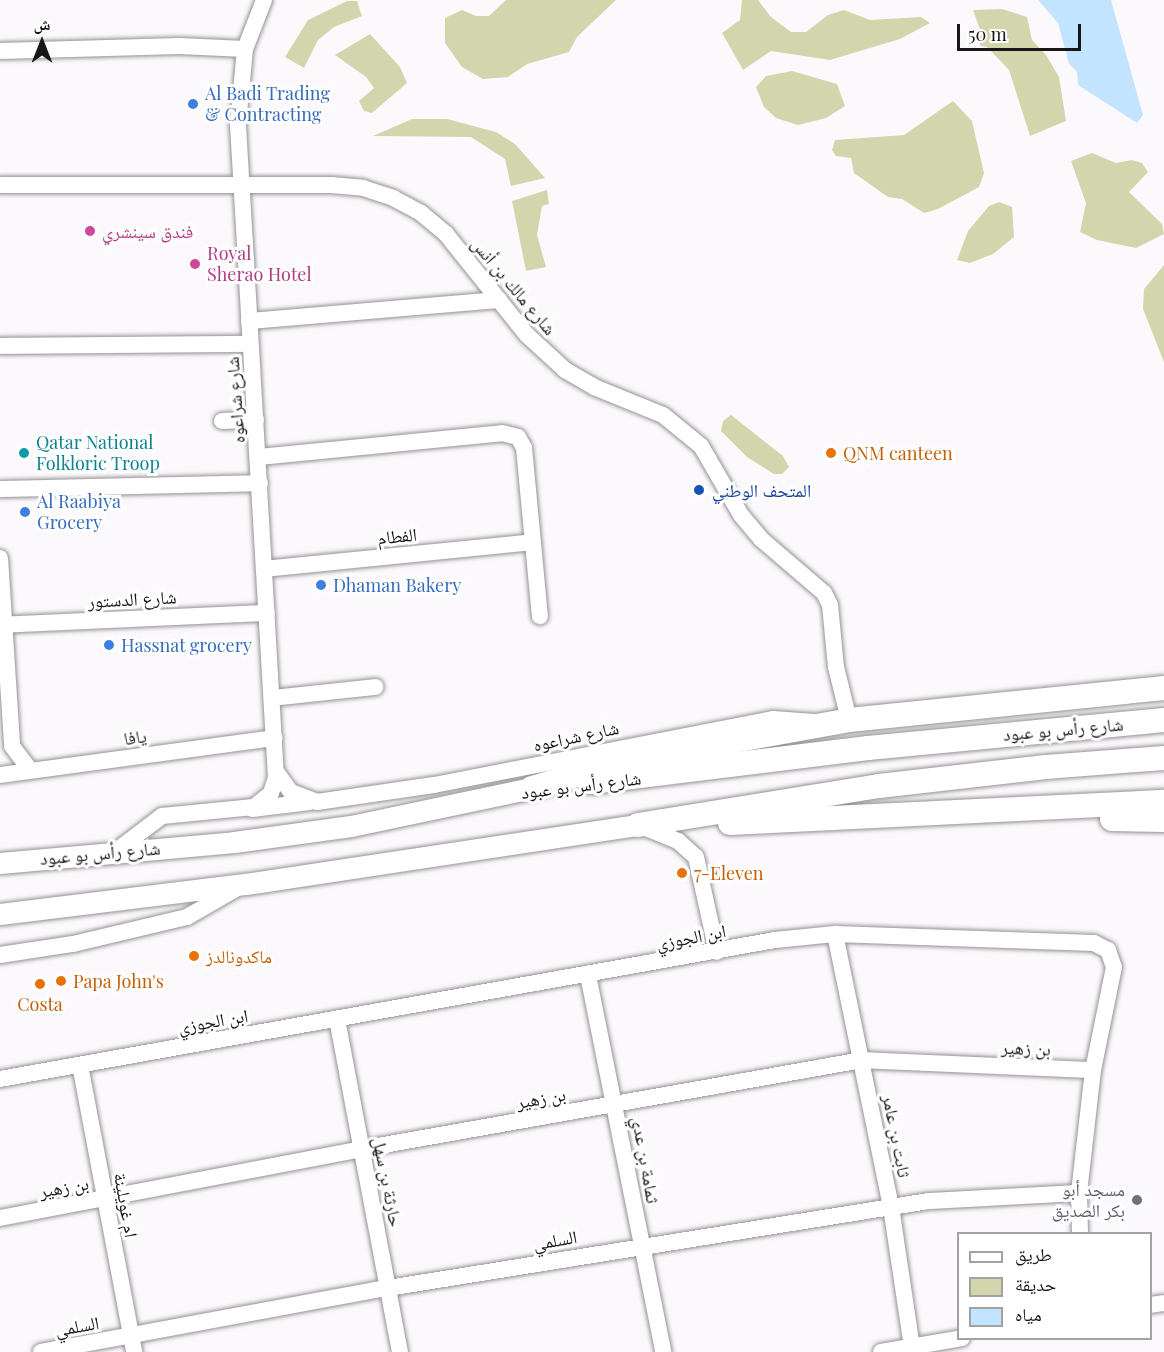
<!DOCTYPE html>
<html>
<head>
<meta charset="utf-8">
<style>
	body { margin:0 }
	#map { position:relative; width:1164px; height:1352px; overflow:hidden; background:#fcf9fc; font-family:"Playfair Display","Noto Naskh Arabic",serif }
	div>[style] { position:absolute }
	.green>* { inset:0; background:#d3d6ad }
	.water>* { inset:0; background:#c3e4ff }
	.roads { filter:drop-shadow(0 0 2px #959295) drop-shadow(0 0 2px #959295) }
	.minor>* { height:16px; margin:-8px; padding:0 8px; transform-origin:8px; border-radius:8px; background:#fff }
	.major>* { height:21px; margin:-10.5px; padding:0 10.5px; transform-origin:10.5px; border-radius:10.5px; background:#fff }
	.highway>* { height:24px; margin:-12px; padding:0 12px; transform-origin:12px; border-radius:12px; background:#fff }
	.dots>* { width:16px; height:16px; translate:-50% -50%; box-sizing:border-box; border:3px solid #fff; border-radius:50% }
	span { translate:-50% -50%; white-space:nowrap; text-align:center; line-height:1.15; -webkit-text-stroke:6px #fff; paint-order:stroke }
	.shop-label { font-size:18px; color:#366cbe }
	.left { translate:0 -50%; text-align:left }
	.hotel-label { font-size:18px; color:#b23c85 }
	.street-label { font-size:18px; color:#181718 }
	.culture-label { font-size:18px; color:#0d838f }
	.food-label { font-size:18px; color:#c56008 }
	.transit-label { font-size:18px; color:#164399 }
	.worship-label { font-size:18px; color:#5b616d }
	.right { translate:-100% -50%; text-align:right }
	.legend { position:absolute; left:957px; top:1232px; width:195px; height:108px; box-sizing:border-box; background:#fff; border:2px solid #a3a2a3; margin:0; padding:8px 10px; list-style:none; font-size:18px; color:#181718 }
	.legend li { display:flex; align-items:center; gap:12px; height:30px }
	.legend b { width:30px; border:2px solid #a3a2a3 }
	.north { position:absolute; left:12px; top:12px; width:60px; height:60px; -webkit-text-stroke:4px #fff; paint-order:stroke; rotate:0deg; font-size:16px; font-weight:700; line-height:24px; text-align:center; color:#181718 }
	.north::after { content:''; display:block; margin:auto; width:21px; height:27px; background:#181718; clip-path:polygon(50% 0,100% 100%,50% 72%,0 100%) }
	.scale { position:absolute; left:957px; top:24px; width:124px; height:27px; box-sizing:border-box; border:3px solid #181718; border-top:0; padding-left:8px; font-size:18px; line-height:21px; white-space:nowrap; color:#181718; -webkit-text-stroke:4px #fff; paint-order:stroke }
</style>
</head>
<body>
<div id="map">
	<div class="green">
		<i style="clip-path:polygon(506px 0,616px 0,577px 37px,569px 52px,527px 64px,508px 77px,483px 79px,462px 67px,445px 43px,445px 18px,462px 10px,476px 16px,489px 16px)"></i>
		<i style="clip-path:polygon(742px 0,758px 0,771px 17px,791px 32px,806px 32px,828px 15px,844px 10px,870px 20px,921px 17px,930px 23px,900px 39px,830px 60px,771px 51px,743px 70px,722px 33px,740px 20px)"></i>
		<i style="clip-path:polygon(347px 1px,357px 1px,362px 16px,334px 27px,318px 40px,304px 68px,285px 57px,308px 20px)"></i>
		<i style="clip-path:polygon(1002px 9px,1027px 17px,1032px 40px,1046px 55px,1059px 77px,1066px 121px,1030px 136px,1009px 70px,987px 47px,981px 46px,976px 37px,982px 35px,973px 10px)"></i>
		<i style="clip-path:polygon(370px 34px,400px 67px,407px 83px,372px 113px,364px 111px,359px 101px,374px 88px,366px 77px,335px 55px)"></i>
		<i style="clip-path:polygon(792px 71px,837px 84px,845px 106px,826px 118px,798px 125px,776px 118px,764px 107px,756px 87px,766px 76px)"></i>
		<i style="clip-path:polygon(953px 101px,972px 121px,984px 173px,979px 187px,938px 209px,924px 213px,902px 199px,888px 197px,854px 173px,851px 158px,836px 156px,832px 150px,835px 140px,904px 135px)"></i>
		<i style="clip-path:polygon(412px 119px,447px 119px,496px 132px,515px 144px,545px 178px,511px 186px,505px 159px,471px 137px,373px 136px)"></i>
		<i style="clip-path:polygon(1092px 153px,1116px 163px,1132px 160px,1142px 163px,1148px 172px,1129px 192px,1162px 224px,1164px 234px,1136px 248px,1097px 240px,1080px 232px,1086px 203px,1071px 161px)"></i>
		<i style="clip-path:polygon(547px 190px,549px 204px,542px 206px,537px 235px,546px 267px,526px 271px,512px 201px)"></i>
		<i style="clip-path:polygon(999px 202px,1012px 207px,1014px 237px,993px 254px,970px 263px,957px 260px,968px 231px,989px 206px)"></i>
		<i style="clip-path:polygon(1164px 265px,1164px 362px,1143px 309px,1144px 289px)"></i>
		<i style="clip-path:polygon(731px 415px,783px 456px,789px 467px,782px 474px,774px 474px,747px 457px,721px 431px,723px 421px)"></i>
	</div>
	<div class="water">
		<i style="clip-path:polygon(1038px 0,1111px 0,1143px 115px,1137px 123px,1078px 85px,1077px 72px,1069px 64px,1058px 23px)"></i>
	</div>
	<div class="roads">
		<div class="minor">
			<i style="left:0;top:51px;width:179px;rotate:-1.6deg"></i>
			<i style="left:179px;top:46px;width:66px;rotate:2.6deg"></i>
			<i style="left:0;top:185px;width:331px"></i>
			<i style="left:331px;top:185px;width:32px;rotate:5deg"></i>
			<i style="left:363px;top:188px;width:32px;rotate:18deg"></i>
			<i style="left:393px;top:198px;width:32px;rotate:28deg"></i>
			<i style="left:421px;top:213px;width:33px;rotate:40deg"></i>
			<i style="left:446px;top:234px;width:129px;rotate:51.3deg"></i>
			<i style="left:527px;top:335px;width:52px;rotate:42.6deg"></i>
			<i style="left:565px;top:370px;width:34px;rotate:30deg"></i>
			<i style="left:594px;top:387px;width:74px;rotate:22.1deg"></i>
			<i style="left:663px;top:415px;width:49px;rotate:39.2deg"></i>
			<i style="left:701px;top:446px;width:80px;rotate:59.9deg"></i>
			<i style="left:741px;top:515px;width:31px;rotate:50deg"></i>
			<i style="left:761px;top:539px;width:83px;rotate:40.6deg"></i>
			<i style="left:824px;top:593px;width:13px;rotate:63deg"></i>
			<i style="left:830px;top:605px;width:62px;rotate:84.5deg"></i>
			<i style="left:836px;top:667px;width:55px;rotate:76.2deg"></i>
			<i style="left:249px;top:321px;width:251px;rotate:-4.8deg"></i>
			<i style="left:0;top:346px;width:250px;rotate:-0.5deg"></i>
			<i style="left:222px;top:421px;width:34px;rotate:-2deg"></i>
			<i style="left:259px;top:457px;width:244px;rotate:-5.6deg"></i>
			<i style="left:502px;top:433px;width:16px;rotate:14deg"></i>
			<i style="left:518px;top:437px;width:13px;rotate:61deg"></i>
			<i style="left:524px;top:448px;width:169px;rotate:84.6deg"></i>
			<i style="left:0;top:489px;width:260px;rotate:-1.3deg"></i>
			<i style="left:0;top:558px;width:188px;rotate:86.3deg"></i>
			<i style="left:12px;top:746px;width:30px;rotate:53deg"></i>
			<i style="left:264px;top:569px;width:270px;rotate:-5.7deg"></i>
			<i style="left:0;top:625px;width:267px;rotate:-2.6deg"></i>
			<i style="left:272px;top:698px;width:104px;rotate:-6.1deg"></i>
			<i style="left:277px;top:773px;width:24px;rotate:54deg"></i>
			<i style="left:291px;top:792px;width:28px;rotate:21deg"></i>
			<i style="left:317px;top:802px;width:118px;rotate:-8.3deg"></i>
			<i style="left:434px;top:785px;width:345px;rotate:-11deg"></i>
			<i style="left:773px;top:719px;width:41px;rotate:4.2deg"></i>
			<i style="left:0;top:775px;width:277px;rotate:-7.7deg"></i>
			<i style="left:252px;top:809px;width:58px;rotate:-6.9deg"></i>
			<i style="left:641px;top:826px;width:40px;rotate:22deg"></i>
			<i style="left:678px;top:841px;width:24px;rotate:42deg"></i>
			<i style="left:696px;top:857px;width:97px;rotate:77.5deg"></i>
			<i style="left:116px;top:851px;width:58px;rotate:-37.3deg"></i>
			<i style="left:162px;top:816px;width:92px;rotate:-5.6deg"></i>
			<i style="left:254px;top:807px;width:22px;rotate:-39deg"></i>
			<i style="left:271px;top:793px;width:16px;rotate:-72deg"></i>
			<i style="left:276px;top:778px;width:655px;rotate:-93.33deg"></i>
			<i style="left:238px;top:124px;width:75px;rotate:-84.7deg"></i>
			<i style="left:245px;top:49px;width:53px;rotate:-68.8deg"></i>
			<i style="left:835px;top:934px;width:279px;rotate:78.4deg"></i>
			<i style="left:891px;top:1207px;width:142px;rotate:81.5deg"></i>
			<i style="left:0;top:955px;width:74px;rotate:-8.6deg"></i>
			<i style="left:73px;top:944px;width:117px;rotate:-13.3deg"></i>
			<i style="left:187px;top:917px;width:60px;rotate:-30deg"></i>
			<i style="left:588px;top:975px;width:384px;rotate:78.7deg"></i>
			<i style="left:337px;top:1019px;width:339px;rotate:79.3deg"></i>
			<i style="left:80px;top:1065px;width:292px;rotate:79.3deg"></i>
			<i style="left:0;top:1079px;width:787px;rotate:-10.17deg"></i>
			<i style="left:775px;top:940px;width:60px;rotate:-5.7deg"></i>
			<i style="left:835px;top:934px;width:259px;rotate:2deg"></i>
			<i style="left:1094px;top:943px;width:16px;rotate:27deg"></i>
			<i style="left:1108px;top:950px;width:18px;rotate:71deg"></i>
			<i style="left:1114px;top:967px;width:105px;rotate:101.5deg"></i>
			<i style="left:1093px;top:1070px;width:124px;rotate:96.5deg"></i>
			<i style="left:1079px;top:1193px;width:41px;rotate:88.6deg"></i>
			<i style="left:0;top:1218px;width:368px;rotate:-10.8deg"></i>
			<i style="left:361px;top:1149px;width:509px;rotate:-10.07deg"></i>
			<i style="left:862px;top:1060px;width:231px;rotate:2.5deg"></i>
			<i style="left:1150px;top:1305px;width:14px;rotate:-8deg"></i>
			<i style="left:41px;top:1352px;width:353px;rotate:-10.5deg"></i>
			<i style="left:388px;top:1288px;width:548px;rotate:-9.14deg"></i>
			<i style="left:929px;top:1201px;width:150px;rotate:-3.1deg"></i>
			<i style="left:881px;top:1352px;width:82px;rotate:-9.8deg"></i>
		</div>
		<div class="major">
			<i style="left:0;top:863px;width:235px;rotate:-5.1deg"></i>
			<i style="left:234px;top:842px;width:118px;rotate:-7.8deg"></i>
			<i style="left:351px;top:826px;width:185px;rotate:-11.9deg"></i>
			<i style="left:0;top:914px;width:248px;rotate:-7deg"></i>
			<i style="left:246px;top:884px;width:396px;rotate:-8.6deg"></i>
		</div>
		<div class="highway">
			<i style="left:591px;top:782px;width:279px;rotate:-7deg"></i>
			<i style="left:868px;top:748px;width:297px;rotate:-5.4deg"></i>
			<i style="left:532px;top:788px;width:105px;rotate:-16deg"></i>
			<i style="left:633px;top:759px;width:219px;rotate:-10.2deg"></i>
			<i style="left:849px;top:720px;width:317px;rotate:-5.8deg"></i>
			<i style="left:1112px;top:819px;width:52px;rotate:1.1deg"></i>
			<i style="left:730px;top:823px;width:435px;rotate:-2.8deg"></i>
			<i style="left:638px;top:825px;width:244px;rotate:-9.2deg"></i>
			<i style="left:879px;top:786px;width:168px;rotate:-6.5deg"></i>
			<i style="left:1046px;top:767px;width:118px;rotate:-4.4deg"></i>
		</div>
	</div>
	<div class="dots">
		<i style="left:193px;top:104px;background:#3f7fe0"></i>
		<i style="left:90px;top:231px;background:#d1479c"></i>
		<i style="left:195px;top:264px;background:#d1479c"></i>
		<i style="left:24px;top:453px;background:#0f9aa8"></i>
		<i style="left:831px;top:453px;background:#e8710a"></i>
		<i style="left:699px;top:490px;background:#1a4fb4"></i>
		<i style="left:25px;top:512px;background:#3f7fe0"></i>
		<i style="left:321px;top:585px;background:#3f7fe0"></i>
		<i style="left:109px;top:645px;background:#3f7fe0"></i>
		<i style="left:682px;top:873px;background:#e8710a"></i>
		<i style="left:194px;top:956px;background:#e8710a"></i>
		<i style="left:61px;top:981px;background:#e8710a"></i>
		<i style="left:40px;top:984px;background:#e8710a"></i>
		<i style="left:1137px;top:1200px;background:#6b7280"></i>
	</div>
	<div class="shop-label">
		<span class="left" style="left:205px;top:104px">Al Badi Trading<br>&amp; Contracting</span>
		<span class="left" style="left:37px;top:512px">Al Raabiya<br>Grocery</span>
		<span class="left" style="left:333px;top:585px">Dhaman Bakery</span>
		<span class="left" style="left:121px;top:645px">Hassnat grocery</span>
	</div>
	<div class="hotel-label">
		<span class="left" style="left:102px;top:231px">فندق سينشري</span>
		<span class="left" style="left:207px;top:264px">Royal<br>Sherao Hotel</span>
	</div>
	<div class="street-label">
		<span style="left:514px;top:286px;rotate:50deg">شارع مالك بن أنس</span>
		<span style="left:235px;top:400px;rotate:-94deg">شارع شراعوه</span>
		<span style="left:397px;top:536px;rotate:-6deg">الفطام</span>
		<span style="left:132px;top:599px;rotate:-3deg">شارع الدستور</span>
		<span style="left:1063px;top:729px;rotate:-5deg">شارع رأس بو عبود</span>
		<span style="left:576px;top:736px;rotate:-12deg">شارع شراعوه</span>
		<span style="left:135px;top:737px;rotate:-8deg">يافا</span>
		<span style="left:581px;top:785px;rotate:-7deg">شارع رأس بو عبود</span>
		<span style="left:100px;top:853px;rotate:-5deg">شارع رأس بو عبود</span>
		<span style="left:691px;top:937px;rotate:-11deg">ابن الجوزي</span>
		<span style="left:213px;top:1021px;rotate:-10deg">ابن الجوزي</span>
		<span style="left:1026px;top:1048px;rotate:2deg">بن زهير</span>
		<span style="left:541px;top:1098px;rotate:-10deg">بن زهير</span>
		<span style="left:897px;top:1136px;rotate:79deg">ثابت بن عامر</span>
		<span style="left:646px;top:1160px;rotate:80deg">ثمامة بن عدي</span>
		<span style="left:388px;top:1182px;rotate:79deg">حارثة بن سهل</span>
		<span style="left:64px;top:1187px;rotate:-10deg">بن زهير</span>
		<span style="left:126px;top:1205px;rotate:80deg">ام غويلينة</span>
		<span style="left:555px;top:1240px;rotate:-10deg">السلمي</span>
		<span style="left:77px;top:1326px;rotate:-10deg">السلمي</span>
	</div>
	<div class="culture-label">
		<span class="left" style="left:36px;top:453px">Qatar National<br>Folkloric Troop</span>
	</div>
	<div class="food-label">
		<span class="left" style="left:843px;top:453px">QNM canteen</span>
		<span class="left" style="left:694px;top:873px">7-Eleven</span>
		<span class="left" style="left:206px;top:956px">ماكدونالدز</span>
		<span class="left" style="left:73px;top:981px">Papa John's</span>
		<span style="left:40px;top:1004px">Costa</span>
	</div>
	<div class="transit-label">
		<span class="left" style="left:712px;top:490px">المتحف الوطني</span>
	</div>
	<div class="worship-label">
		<span class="right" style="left:1125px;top:1200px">مسجد أبو<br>بكر الصديق</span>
	</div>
	<ul class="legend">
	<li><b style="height:8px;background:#fff"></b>طريق</li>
	<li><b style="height:16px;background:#d3d6ad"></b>حديقة</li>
	<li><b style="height:16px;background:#c3e4ff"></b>مياه</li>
	</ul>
	<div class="north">ش</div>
	<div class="scale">50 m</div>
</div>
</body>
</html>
